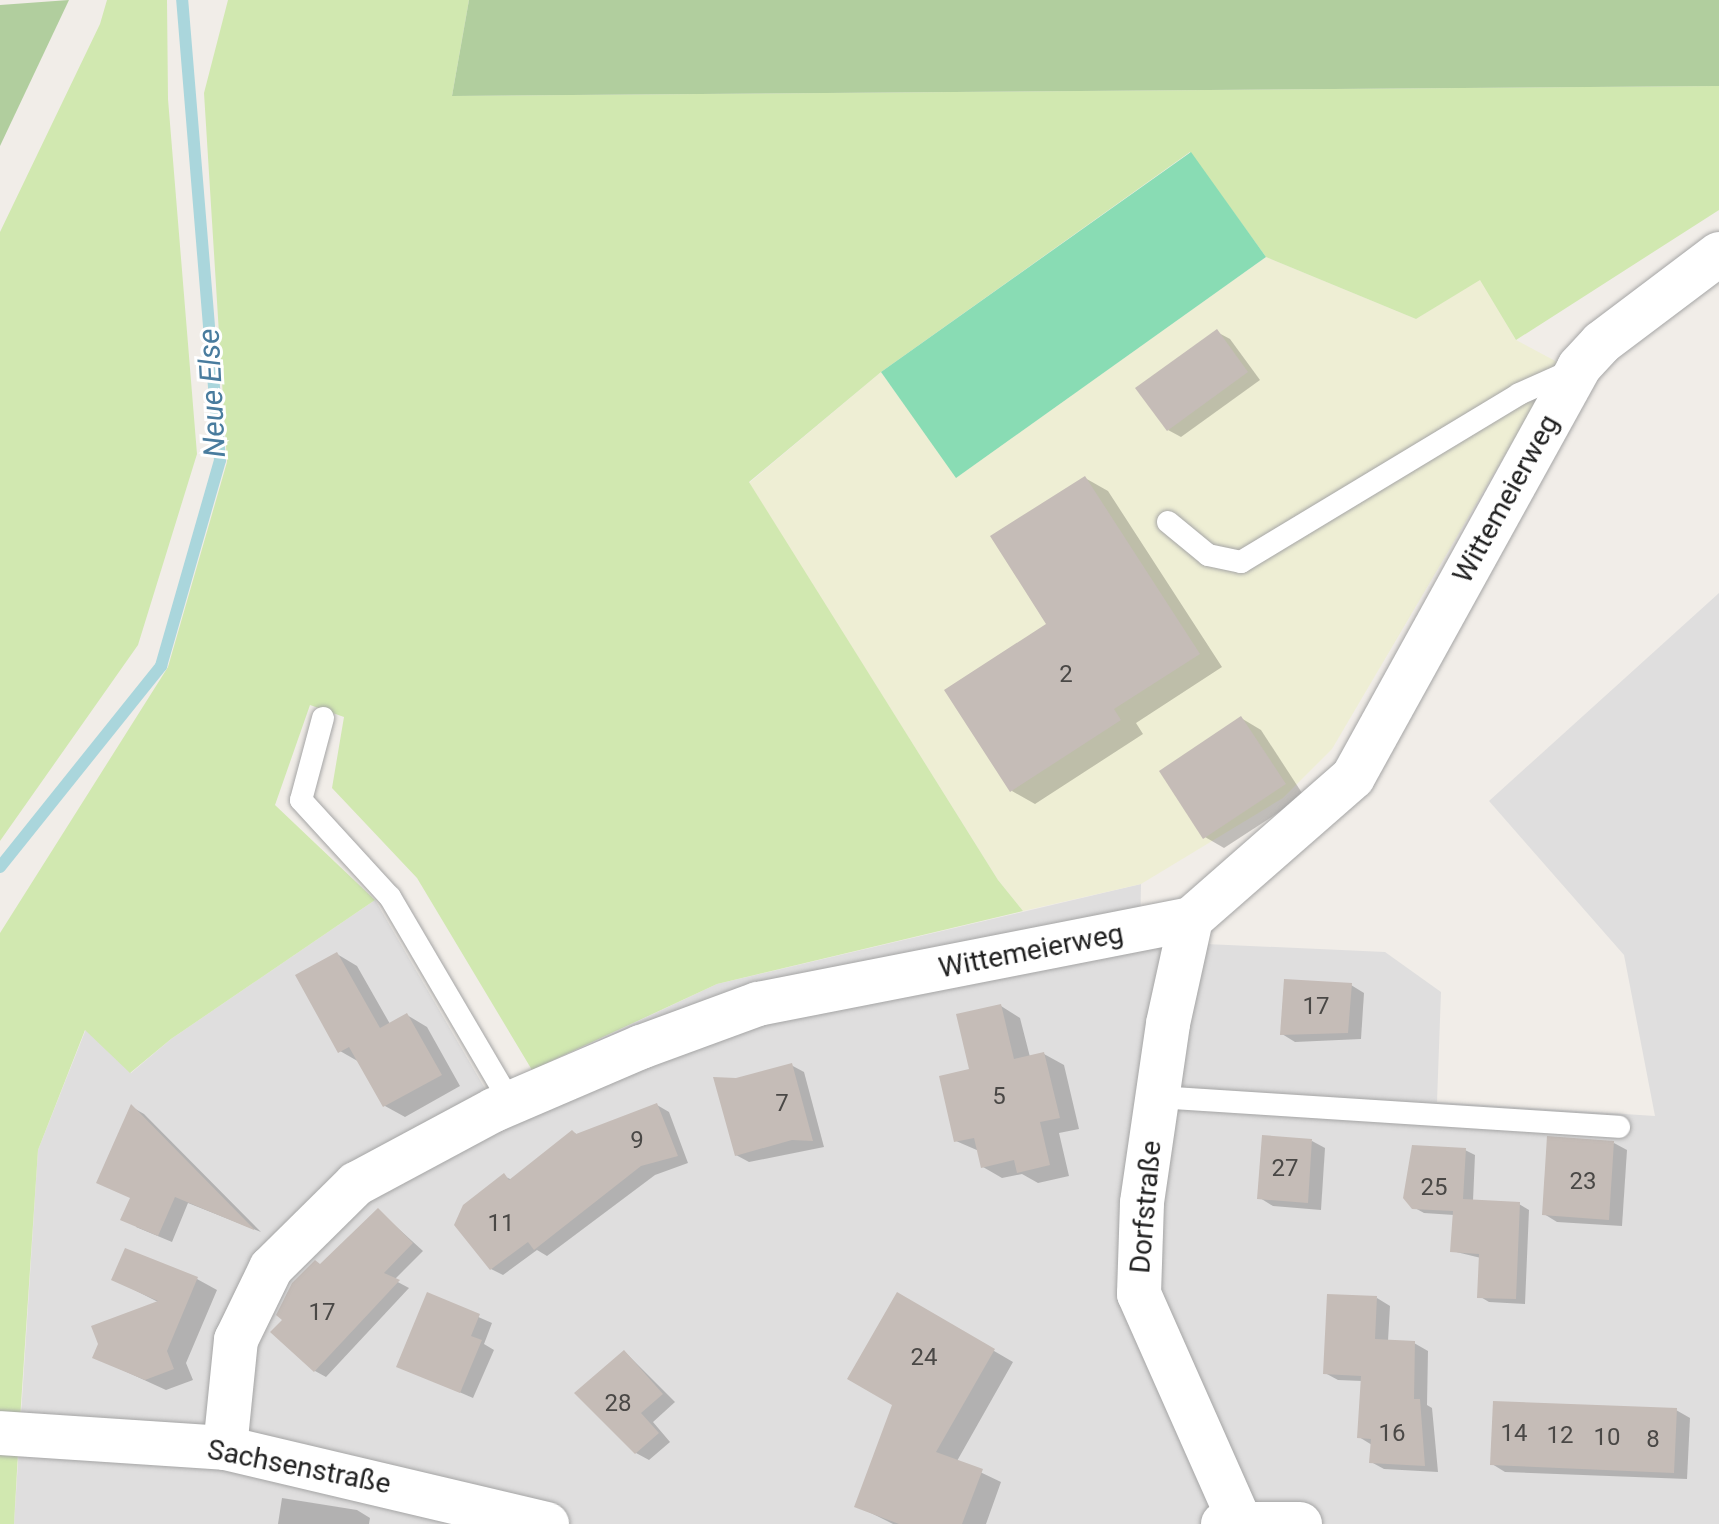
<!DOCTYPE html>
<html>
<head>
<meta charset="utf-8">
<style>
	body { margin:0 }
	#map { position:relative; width:1719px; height:1524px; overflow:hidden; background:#f1ede8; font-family:Roboto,sans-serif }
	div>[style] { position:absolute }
	.residential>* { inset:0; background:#dfdede }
	.farmland>* { inset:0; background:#eeeed4 }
	.grass>* { inset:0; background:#d1e8b0 }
	.forest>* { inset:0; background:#b1ce9e }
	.pitch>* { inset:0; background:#89dcb4 }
	.shadow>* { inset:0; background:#0003 }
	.stream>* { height:12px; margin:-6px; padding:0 6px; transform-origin:6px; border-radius:6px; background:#aad6dc }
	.building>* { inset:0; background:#c5bcb7 }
	.roads { filter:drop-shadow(0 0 2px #a5a5a5) drop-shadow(0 0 2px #a5a5a5) }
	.lane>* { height:22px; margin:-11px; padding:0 11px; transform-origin:11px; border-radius:11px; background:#fff }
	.street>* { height:44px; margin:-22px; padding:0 22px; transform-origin:22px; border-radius:22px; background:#fff }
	span { translate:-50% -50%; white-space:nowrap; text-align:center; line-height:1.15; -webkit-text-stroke:6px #fff; paint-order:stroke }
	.number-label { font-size:24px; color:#4a4846 }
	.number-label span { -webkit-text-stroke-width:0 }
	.street-label { font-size:28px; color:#212121 }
	.water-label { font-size:30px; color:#497c9e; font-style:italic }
</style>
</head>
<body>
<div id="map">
	<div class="residential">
		<i style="clip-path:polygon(1719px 593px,1719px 1524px,14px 1524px,38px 1150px,86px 1029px,131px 1073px,171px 1039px,375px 900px,487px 1092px,717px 984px,1141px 884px,1140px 941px,1385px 952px,1441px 992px,1437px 1102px,1655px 1116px,1624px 955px,1489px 801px)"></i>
	</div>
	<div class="farmland">
		<i style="clip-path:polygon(1266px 257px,1416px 319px,1480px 279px,1516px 340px,1559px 363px,1332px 749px,1283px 798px,1141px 884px,1023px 911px,998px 880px,749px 483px,881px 372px,957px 477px)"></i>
	</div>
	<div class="grass">
		<i style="clip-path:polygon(107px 0,167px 0,168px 99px,197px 454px,138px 645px,0 841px,0 232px,100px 24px)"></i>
		<i style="clip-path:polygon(228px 0,469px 0,452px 96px,1719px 86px,1719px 210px,1516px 340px,1480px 280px,1416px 319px,1266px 257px,1190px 152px,881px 372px,749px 482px,998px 880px,1023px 911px,717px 984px,532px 1070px,417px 878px,332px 788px,344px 717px,310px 705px,275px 805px,375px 900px,171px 1039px,130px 1073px,85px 1030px,38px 1150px,20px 1419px,0 1418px,0 933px,168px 667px,227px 462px,204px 93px)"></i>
		<i style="clip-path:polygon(0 1451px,18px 1453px,14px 1524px,0 1524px)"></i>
	</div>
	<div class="forest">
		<i style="clip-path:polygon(69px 0,0 146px,0 5px)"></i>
		<i style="clip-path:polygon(469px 0,1719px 0,1719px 86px,452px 96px)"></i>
	</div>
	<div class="pitch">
		<i style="clip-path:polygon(1191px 152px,1266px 257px,956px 478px,881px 372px)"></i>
	</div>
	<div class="shadow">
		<i style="clip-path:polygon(1217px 332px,1230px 339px,1260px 380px,1181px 437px,1168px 430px)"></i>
		<i style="clip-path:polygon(1085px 478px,1108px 491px,1222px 667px,1136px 723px,1143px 734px,1035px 804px,1012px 791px)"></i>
		<i style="clip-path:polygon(1241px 718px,1261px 730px,1304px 796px,1224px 848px,1205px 837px)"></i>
		<i style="clip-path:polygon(337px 954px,357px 966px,390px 1024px,407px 1015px,427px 1027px,460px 1086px,405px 1117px,385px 1106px,361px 1063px,340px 1051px)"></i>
		<i style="clip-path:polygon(1351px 985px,1364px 993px,1361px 1039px,1295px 1042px,1282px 1034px)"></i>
		<i style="clip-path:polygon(1001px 1006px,1020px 1018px,1030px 1057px,1044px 1054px,1064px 1065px,1079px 1129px,1059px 1133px,1069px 1176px,1038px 1183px,1022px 1174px,1002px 1178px,983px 1167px,979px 1151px,956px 1141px,972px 1071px)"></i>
		<i style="clip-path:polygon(791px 1065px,804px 1072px,824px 1147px,749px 1162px,736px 1155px,737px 1080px)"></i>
		<i style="clip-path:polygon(657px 1105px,669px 1112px,688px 1163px,655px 1175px,547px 1256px,537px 1250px,503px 1275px,491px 1269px,504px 1176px,512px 1180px,573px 1132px,578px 1135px)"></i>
		<i style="clip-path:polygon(132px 1107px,144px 1114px,261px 1232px,188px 1203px,172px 1242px,136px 1227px)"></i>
		<i style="clip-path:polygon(1312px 1141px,1325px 1148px,1321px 1210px,1273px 1206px,1260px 1198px)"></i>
		<i style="clip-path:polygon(1614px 1143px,1627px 1150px,1622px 1226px,1557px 1222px,1544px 1214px)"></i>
		<i style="clip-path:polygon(1465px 1150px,1475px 1155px,1473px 1201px,1519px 1204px,1529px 1210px,1525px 1304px,1489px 1302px,1479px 1296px,1481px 1258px,1452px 1251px,1454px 1215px,1424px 1213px,1413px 1207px)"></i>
		<i style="clip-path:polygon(378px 1210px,423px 1251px,394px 1280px,409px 1288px,326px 1377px,315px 1371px,285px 1320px)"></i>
		<i style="clip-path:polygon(113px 1279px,197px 1279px,217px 1290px,186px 1363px,193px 1380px,166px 1390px,94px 1357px,160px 1303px)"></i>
		<i style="clip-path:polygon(428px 1295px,492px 1323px,484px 1344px,494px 1350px,473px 1398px,399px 1366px)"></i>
		<i style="clip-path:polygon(898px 1295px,1013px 1362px,957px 1461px,1001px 1482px,986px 1524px,893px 1524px,857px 1506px,894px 1404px)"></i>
		<i style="clip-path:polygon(1377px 1298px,1390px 1306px,1388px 1341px,1414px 1343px,1428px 1351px,1427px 1405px,1432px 1408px,1438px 1472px,1384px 1469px,1371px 1462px,1372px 1445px,1359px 1437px,1362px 1381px,1338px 1380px,1325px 1373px)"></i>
		<i style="clip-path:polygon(625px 1352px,675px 1402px,653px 1422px,670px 1442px,649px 1460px,636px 1453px)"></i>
		<i style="clip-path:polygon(1676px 1410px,1690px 1418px,1687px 1479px,1505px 1472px,1492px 1464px)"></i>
		<i style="clip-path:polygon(282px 1498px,357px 1510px,370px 1518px,369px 1524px,278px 1524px)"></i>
	</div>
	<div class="stream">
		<i style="left:0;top:867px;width:258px;rotate:-51.3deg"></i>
		<i style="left:161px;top:666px;width:214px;rotate:-74deg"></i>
		<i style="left:220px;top:460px;width:462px;rotate:-94.7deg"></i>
	</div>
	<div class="building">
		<i style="clip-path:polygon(1217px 329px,1248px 372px,1167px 431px,1135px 388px)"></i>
		<i style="clip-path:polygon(1085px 476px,1200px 654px,1114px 709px,1121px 720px,1010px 792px,944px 690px,1046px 624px,990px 536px)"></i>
		<i style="clip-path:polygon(1241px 716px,1286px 784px,1203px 839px,1159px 771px)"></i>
		<i style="clip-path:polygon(337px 952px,380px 1028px,407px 1013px,442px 1075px,383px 1107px,349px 1047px,338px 1053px,295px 975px)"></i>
		<i style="clip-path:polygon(1284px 979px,1352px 983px,1348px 1033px,1280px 1035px)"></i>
		<i style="clip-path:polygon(1001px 1004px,1014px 1059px,1044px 1052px,1060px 1118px,1040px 1122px,1050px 1165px,1017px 1173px,1014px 1160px,981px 1168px,974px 1138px,954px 1142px,939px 1076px,969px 1069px,956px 1014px)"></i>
		<i style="clip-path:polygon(792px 1063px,813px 1141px,792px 1140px,735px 1156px,713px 1077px,736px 1078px)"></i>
		<i style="clip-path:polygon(657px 1103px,678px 1156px,641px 1166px,534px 1250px,528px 1242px,490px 1270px,454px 1225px,463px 1205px,504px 1173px,509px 1180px,572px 1130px,576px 1134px)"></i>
		<i style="clip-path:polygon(131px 1104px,254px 1229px,254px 1230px,175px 1197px,158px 1236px,120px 1220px,130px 1198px,96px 1183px)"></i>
		<i style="clip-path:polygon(1262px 1135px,1312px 1139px,1308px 1203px,1257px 1199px)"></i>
		<i style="clip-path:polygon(1547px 1136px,1614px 1141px,1609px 1220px,1542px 1215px)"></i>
		<i style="clip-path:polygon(1412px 1145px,1466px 1148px,1463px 1199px,1520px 1202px,1516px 1299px,1477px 1298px,1479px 1254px,1450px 1252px,1453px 1211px,1412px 1209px,1403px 1198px)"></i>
		<i style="clip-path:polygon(378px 1208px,413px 1243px,384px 1273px,400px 1280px,314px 1372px,270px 1332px,282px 1320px,276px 1315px,292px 1283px,315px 1260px,320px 1264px)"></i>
		<i style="clip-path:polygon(125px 1248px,198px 1277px,167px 1351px,174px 1369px,145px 1380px,92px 1358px,98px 1344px,91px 1326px,158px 1301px,111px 1280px)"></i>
		<i style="clip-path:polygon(427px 1292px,480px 1314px,471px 1336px,482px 1340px,460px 1393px,396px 1367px)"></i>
		<i style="clip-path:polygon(897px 1292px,995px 1349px,936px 1452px,983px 1469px,962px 1524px,899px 1524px,854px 1507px,892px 1405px,847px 1379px)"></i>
		<i style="clip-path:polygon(1327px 1294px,1377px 1296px,1375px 1339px,1415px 1341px,1414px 1399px,1420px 1399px,1425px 1466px,1369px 1463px,1371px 1439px,1357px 1438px,1361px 1376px,1323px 1374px)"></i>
		<i style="clip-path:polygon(624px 1350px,663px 1394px,641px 1413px,659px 1433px,635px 1454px,574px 1393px)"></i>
		<i style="clip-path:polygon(1493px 1401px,1677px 1408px,1674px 1473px,1490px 1465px)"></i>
	</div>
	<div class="roads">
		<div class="lane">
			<i style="left:1168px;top:522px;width:52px;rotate:39.5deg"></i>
			<i style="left:1208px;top:555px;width:34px;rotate:12deg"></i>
			<i style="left:1241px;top:562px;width:325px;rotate:-31.1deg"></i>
			<i style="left:1519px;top:394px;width:59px;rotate:-24deg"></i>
			<i style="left:323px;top:718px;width:85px;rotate:105deg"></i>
			<i style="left:301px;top:800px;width:132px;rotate:47.5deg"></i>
			<i style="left:390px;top:897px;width:239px;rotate:59.6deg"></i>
			<i style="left:1157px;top:1097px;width:463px;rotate:3.7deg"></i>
		</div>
		<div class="street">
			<i style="left:1191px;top:919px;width:107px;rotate:102.4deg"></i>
			<i style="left:1168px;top:1024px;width:181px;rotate:98.3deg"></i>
			<i style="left:1142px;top:1203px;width:91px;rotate:91.9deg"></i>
			<i style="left:1139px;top:1294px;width:252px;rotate:66.1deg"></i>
			<i style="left:0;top:1433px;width:225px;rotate:3.8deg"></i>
			<i style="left:225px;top:1448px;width:331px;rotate:13.3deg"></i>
			<i style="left:225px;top:1448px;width:109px;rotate:-84.2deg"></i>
			<i style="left:236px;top:1340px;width:80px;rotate:-64.1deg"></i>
			<i style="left:271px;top:1268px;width:120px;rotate:-44.7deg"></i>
			<i style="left:356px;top:1184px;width:157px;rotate:-28.2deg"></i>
			<i style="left:494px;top:1110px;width:160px;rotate:-23.2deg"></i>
			<i style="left:641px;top:1047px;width:125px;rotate:-20.2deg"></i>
			<i style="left:758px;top:1004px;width:441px;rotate:-11.1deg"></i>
			<i style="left:1191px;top:919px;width:215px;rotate:-41.2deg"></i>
			<i style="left:1353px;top:777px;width:468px;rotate:-61.1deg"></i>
			<i style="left:1579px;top:367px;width:33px;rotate:-47deg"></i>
			<i style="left:1601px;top:343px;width:148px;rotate:-37deg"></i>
			<i style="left:1223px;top:1524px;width:77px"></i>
		</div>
	</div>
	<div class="number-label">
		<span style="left:1066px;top:675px">2</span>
		<span style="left:1316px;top:1007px">17</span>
		<span style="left:999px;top:1097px">5</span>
		<span style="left:782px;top:1104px">7</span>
		<span style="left:637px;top:1141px">9</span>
		<span style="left:1285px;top:1169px">27</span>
		<span style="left:1583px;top:1182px">23</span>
		<span style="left:1434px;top:1188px">25</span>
		<span style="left:501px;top:1224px">11</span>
		<span style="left:322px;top:1313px">17</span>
		<span style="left:924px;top:1358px">24</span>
		<span style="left:618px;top:1404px">28</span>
		<span style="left:1392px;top:1434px">16</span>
		<span style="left:1514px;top:1434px">14</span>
		<span style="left:1560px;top:1436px">12</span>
		<span style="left:1607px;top:1438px">10</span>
		<span style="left:1653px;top:1440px">8</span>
	</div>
	<div class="street-label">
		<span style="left:1506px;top:499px;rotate:-61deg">Wittemeierweg</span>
		<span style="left:1031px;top:951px;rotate:-11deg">Wittemeierweg</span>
		<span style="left:1146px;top:1207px;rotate:-85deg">Dorfstraße</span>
		<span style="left:299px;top:1467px;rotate:11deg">Sachsenstraße</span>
	</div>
	<div class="water-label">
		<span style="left:212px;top:393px;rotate:-93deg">Neue Else</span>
	</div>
</div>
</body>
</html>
